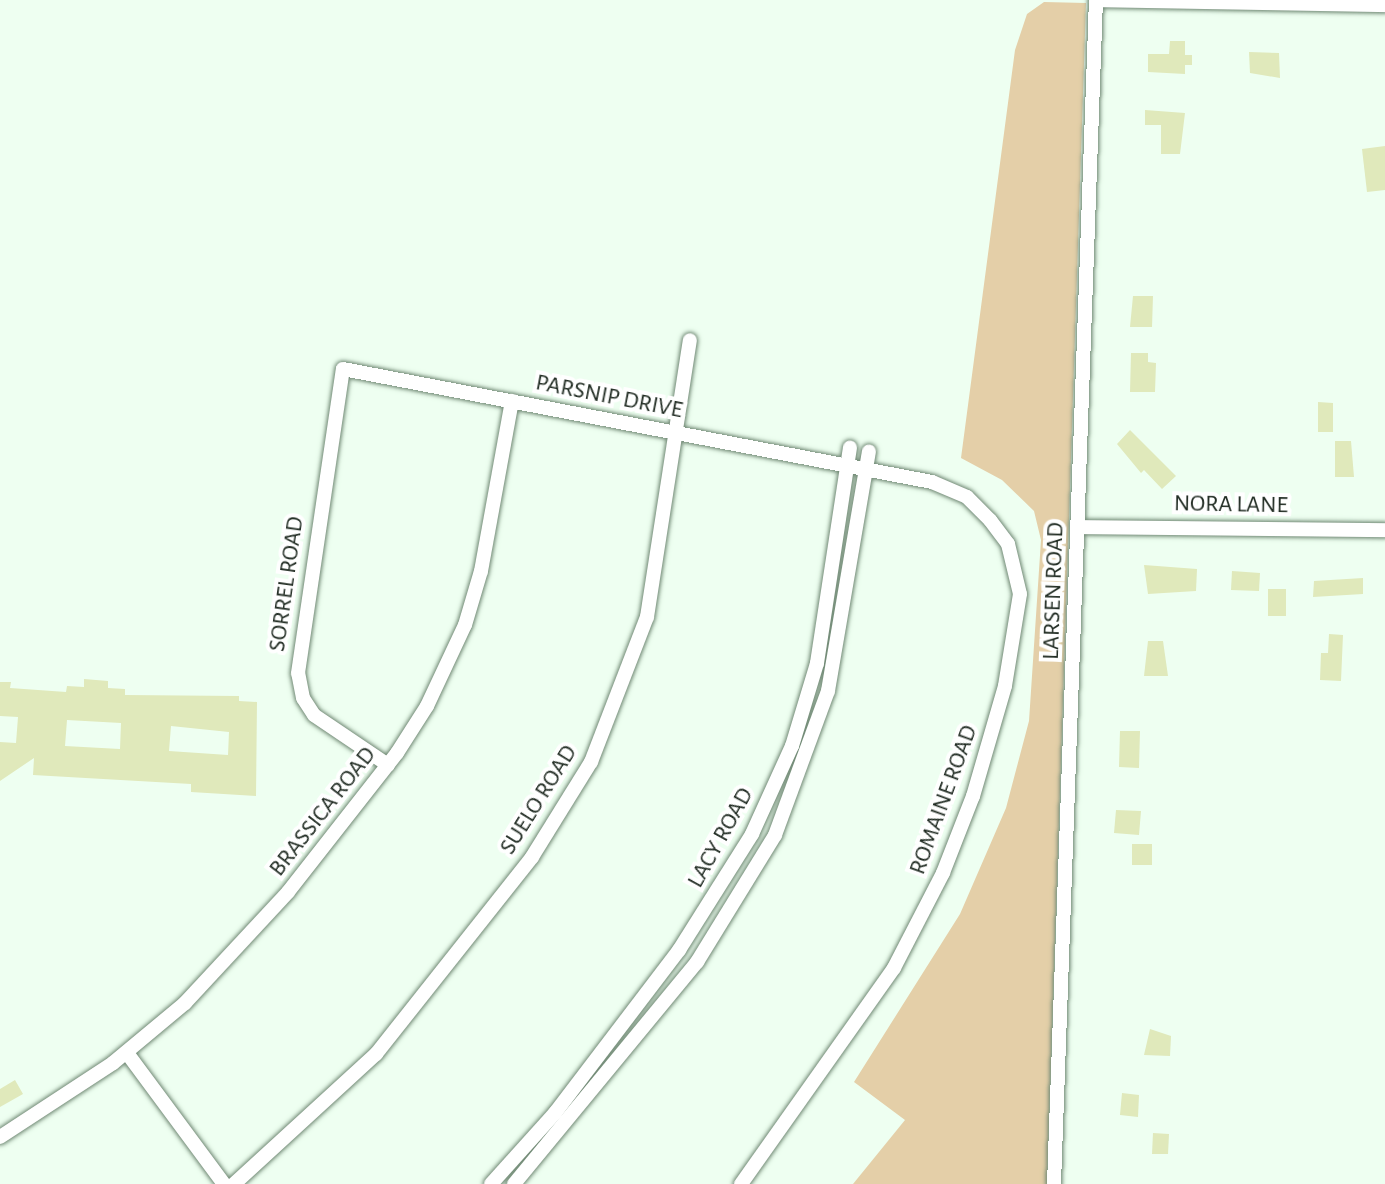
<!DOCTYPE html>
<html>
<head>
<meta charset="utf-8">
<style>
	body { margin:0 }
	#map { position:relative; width:1385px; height:1184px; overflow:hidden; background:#eefff1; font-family:"Alegreya Sans",sans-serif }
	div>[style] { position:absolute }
	.green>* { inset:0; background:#e4cfa8 }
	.building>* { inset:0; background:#e0e9bb }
	.roads { filter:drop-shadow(0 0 2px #708974) drop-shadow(0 0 2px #708974) }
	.street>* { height:14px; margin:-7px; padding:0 7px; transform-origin:7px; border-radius:7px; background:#fff }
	span { translate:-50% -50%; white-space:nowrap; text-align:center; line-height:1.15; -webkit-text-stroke:8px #fff; paint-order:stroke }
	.street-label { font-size:24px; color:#222d24 }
</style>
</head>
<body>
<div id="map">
	<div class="green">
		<i style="clip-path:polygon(1044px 2px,1086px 3px,1047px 1184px,853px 1184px,905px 1120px,854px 1082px,960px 914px,1006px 808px,1029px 721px,1041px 540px,1034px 511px,1002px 480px,961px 458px,1015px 50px,1027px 14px)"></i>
	</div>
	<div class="building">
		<i style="clip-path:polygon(1170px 41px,1185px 41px,1185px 55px,1192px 55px,1192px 65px,1185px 65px,1185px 74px,1148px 72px,1148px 54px,1169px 54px)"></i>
		<i style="clip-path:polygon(1249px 52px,1279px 53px,1280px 78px,1250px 73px)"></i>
		<i style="clip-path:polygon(1145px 110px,1185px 113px,1180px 154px,1161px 154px,1161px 125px,1145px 125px)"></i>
		<i style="clip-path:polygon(1385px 146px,1385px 190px,1367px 192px,1362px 149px)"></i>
		<i style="clip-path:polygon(1133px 296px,1153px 296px,1152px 327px,1130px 327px)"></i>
		<i style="clip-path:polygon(1131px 353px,1148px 353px,1148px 362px,1156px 363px,1155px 392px,1130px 392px)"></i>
		<i style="clip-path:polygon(1318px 402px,1333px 403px,1333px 432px,1318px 432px)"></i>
		<i style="clip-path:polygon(1130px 430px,1176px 476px,1162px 489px,1144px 470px,1141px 473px,1117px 444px)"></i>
		<i style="clip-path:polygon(1335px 441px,1351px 441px,1354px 477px,1335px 477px)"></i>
		<i style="clip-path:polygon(1144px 565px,1197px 569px,1196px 591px,1148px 594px)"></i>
		<i style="clip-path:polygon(1232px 571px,1260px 573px,1259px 591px,1231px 590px)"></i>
		<i style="clip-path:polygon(1363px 578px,1363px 594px,1313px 597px,1314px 581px)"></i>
		<i style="clip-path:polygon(1268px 589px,1286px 589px,1286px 616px,1268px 616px)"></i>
		<i style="clip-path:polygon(1329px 634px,1343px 635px,1341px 681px,1320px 680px,1321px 653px,1328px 653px)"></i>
		<i style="clip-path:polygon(1148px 641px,1163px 641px,1168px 676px,1144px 676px)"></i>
		<i style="clip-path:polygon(evenodd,84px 679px,108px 681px,108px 688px,125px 689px,125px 695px,239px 696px,239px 701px,257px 702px,256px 796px,191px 792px,191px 784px,33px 775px,34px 758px,0 781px,0 742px,16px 743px,18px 717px,0 716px,0 682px,11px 682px,10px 688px,66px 692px,67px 686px,84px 687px,84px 679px,67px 720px,121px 723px,120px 749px,65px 746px,67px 720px,84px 679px,171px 726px,229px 732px,228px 755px,169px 751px,171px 726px)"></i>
		<i style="clip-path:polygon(1120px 731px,1140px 731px,1139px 768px,1119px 767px)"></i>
		<i style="clip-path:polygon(1116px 810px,1141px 811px,1139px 835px,1114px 833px)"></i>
		<i style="clip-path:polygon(1132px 844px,1152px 844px,1152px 865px,1132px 865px)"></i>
		<i style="clip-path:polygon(1150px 1029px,1171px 1036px,1170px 1056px,1144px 1055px)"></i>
		<i style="clip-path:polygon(15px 1080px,23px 1094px,0 1107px,0 1089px)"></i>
		<i style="clip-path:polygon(1122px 1093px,1139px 1095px,1138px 1117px,1120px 1115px)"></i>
		<i style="clip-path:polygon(1153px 1133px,1169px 1134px,1168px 1154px,1152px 1154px)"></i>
	</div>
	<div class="roads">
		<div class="street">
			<i style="left:1096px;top:0;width:289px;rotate:1deg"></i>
			<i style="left:1077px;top:527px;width:308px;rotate:0.6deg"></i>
			<i style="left:388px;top:765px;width:89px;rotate:-146deg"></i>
			<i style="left:314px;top:715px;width:20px;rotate:-123deg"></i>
			<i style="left:303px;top:698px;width:25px;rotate:-101deg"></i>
			<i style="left:298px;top:673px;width:307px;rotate:-81.6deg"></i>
			<i style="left:343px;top:369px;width:600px;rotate:10.86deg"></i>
			<i style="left:932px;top:482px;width:38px;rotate:23deg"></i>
			<i style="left:967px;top:497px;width:33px;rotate:45deg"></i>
			<i style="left:990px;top:520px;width:30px;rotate:53deg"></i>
			<i style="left:1008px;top:544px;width:51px;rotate:76.5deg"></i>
			<i style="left:1020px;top:594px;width:93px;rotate:99.3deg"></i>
			<i style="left:1005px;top:686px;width:115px;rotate:106.2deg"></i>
			<i style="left:973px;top:796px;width:83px;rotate:111.3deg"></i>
			<i style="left:943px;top:873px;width:107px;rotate:117.3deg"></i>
			<i style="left:894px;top:968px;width:265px;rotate:125.3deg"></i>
			<i style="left:127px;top:1053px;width:163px;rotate:53.5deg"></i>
			<i style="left:0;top:1137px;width:135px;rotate:-33.2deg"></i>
			<i style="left:113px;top:1063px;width:94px;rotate:-39.8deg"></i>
			<i style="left:185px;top:1003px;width:151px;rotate:-47.1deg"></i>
			<i style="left:288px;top:892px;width:177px;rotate:-51.9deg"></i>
			<i style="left:397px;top:753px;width:56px;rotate:-57.4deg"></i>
			<i style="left:427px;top:706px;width:89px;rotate:-64.9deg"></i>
			<i style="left:465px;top:625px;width:56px;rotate:-73.5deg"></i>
			<i style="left:481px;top:571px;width:173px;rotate:-79.7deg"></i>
			<i style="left:234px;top:1184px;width:193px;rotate:-42.5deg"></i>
			<i style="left:376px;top:1054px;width:251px;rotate:-51.6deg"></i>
			<i style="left:532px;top:857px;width:112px;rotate:-58.2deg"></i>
			<i style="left:591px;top:762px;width:155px;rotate:-68.9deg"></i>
			<i style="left:647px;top:617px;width:280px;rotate:-81.2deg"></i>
			<i style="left:491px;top:1184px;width:96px;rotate:-48deg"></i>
			<i style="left:555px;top:1113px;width:205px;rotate:-52.7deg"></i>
			<i style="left:679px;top:950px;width:137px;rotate:-57.8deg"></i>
			<i style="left:752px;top:834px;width:97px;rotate:-65.6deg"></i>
			<i style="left:792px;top:746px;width:87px;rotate:-73.2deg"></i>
			<i style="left:817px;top:663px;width:218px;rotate:-81.3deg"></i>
			<i style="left:514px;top:1184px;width:288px;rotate:-50.5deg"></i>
			<i style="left:697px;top:962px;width:149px;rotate:-58.4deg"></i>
			<i style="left:775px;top:835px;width:153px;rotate:-69.8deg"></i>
			<i style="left:828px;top:691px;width:243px;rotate:-80.3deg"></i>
			<i style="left:1054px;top:1184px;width:1185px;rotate:-87.97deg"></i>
		</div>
	</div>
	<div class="street-label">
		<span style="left:609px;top:397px;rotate:11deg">PARSNIP DRIVE</span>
		<span style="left:1231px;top:505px;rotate:1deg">NORA LANE</span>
		<span style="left:287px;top:584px;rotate:-82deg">SORREL ROAD</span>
		<span style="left:1054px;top:591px;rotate:-88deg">LARSEN ROAD</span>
		<span style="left:539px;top:800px;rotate:-58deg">SUELO ROAD</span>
		<span style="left:944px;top:800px;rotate:-70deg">ROMAINE ROAD</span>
		<span style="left:323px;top:812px;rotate:-52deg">BRASSICA ROAD</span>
		<span style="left:721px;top:838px;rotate:-61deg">LACY ROAD</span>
	</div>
</div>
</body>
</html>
